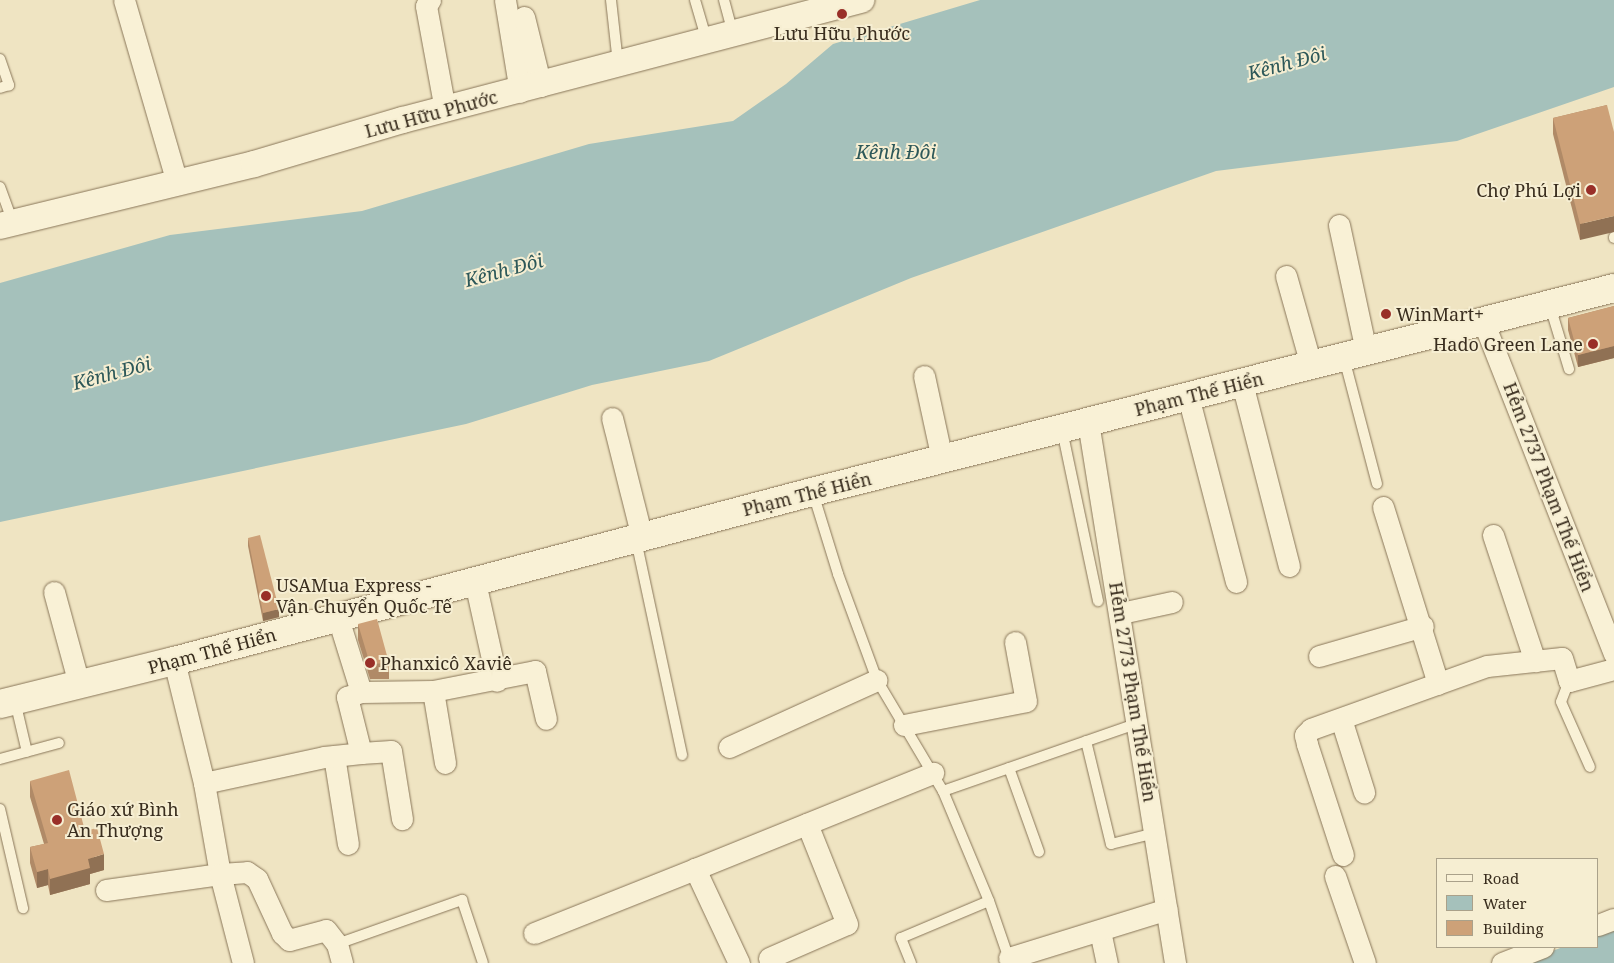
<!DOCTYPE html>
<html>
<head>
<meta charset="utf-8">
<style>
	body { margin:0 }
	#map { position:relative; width:1614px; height:963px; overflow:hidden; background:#efe4c2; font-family:"Noto Serif",serif }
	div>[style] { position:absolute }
	.water>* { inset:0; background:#a5c1bb }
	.roads { filter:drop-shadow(0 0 1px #897659) drop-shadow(0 0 1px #897659) }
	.service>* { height:10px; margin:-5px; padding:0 5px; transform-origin:5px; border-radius:5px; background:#f9f1d6 }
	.minor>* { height:21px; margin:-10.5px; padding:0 10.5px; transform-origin:10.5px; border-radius:10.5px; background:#f9f1d6 }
	.tertiary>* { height:26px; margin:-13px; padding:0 13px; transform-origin:13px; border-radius:13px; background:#f9f1d6 }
	.secondary>* { height:28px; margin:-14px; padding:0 14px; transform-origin:14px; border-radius:14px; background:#f9f1d6 }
	.wall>* { inset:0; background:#b08a67 }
	.shaded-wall>* { inset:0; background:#907154 }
	.building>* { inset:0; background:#cda178 }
	.dots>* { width:14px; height:14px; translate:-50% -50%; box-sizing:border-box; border:2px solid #f6eed2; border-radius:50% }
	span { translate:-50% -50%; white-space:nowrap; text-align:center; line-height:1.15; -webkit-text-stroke:4px #f6eed2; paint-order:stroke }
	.poi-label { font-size:18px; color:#392d1e }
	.right { translate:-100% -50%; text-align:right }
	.left { translate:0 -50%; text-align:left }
	.street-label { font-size:18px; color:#392d1e }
	.water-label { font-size:19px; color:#2d5859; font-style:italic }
	.legend { position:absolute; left:1436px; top:858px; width:162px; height:90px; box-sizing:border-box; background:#f6eed2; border:1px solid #aaa18a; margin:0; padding:6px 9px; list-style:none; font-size:15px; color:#392d1e }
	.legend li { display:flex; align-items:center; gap:10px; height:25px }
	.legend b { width:25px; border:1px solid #aaa18a }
</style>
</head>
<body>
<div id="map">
	<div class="water">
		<i style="clip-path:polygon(980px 0,1614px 0,1614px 87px,1457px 141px,1216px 171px,911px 278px,709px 361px,592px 385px,466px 424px,0 522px,0 283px,170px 235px,362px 211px,589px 144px,733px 121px,786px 84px,833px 44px)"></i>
		<i style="clip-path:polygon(1614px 927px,1614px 963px,1520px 963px,1563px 947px,1598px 947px,1598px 934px)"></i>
	</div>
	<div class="roads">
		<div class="service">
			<i style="left:611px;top:0;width:63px;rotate:83.7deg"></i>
			<i style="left:695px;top:0;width:43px;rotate:73.7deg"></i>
			<i style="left:724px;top:0;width:35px;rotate:75deg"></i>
			<i style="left:0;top:59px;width:28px;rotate:71deg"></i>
			<i style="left:9px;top:85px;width:9px;rotate:162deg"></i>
			<i style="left:0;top:187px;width:37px;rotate:70deg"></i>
			<i style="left:1614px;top:237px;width:1px;rotate:90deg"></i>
			<i style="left:1550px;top:306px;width:66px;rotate:73.2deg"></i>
			<i style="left:1344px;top:358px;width:130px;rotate:75.3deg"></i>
			<i style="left:1062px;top:430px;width:175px;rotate:78.1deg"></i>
			<i style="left:813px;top:493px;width:85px;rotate:72.8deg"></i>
			<i style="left:838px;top:574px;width:113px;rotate:69.8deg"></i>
			<i style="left:877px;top:680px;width:129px;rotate:59.3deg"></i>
			<i style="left:943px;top:791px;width:119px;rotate:67.3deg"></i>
			<i style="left:989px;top:901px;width:61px;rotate:71deg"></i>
			<i style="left:636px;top:540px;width:220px;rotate:77.9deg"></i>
			<i style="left:1569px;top:681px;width:22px;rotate:111deg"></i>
			<i style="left:1561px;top:702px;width:71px;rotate:66deg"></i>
			<i style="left:15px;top:701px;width:52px;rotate:76.8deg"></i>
			<i style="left:1086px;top:741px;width:106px;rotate:76.4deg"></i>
			<i style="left:1111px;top:844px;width:45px;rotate:-14deg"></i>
			<i style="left:0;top:759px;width:61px;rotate:-15.2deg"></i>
			<i style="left:1009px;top:768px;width:89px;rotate:70.3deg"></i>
			<i style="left:943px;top:791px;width:207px;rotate:-19.2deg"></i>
			<i style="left:0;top:809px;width:102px;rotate:76.9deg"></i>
			<i style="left:337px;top:944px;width:133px;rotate:-19.4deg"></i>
			<i style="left:462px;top:900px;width:66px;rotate:71.6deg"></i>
			<i style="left:911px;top:963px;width:27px;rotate:-112deg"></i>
			<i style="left:901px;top:938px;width:95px;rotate:-22.8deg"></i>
		</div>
		<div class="minor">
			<i style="left:124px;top:0;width:190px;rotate:73.8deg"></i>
			<i style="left:430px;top:0;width:7px;rotate:124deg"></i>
			<i style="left:426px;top:6px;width:106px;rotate:79.6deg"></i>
			<i style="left:505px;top:0;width:93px;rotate:80.7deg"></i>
			<i style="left:524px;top:17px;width:71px;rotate:76.2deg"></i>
			<i style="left:1339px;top:225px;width:129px;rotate:77.9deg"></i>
			<i style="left:1286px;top:276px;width:92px;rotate:74.3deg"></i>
			<i style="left:1483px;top:321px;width:358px;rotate:68.5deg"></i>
			<i style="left:924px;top:376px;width:85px;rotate:77.8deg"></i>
			<i style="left:1242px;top:383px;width:189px;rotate:75.6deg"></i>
			<i style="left:1188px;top:396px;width:192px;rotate:75.5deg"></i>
			<i style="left:612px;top:418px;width:123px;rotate:75.9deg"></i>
			<i style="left:1088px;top:422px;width:548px;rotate:80.86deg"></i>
			<i style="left:1383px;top:507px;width:185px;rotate:72.7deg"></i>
			<i style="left:1493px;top:535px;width:133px;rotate:71.6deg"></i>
			<i style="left:475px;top:582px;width:101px;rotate:77.5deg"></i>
			<i style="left:54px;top:592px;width:95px;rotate:74.8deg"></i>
			<i style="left:1121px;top:613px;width:52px;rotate:-12.2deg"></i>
			<i style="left:338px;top:618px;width:77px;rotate:72.7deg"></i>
			<i style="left:1319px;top:656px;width:108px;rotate:-16.1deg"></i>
			<i style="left:433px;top:691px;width:73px;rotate:80.5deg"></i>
			<i style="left:1341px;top:719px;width:77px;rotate:72.5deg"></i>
			<i style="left:904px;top:725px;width:124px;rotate:-11.1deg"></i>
			<i style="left:1026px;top:701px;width:60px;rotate:-100.6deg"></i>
			<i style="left:729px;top:747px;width:162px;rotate:-24.4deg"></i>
			<i style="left:361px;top:753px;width:30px;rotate:-4deg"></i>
			<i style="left:391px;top:751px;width:69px;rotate:80.8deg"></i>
			<i style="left:334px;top:756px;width:89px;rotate:81deg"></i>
			<i style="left:204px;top:783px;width:123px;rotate:-12.2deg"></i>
			<i style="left:324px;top:757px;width:37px;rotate:-6deg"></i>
			<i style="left:361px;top:753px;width:58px;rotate:-104deg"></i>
			<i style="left:347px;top:697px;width:15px;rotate:-20deg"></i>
			<i style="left:361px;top:692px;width:72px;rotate:-0.8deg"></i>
			<i style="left:433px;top:691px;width:104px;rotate:-11.1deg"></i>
			<i style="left:535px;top:671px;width:49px;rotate:77.1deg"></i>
			<i style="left:1343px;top:855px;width:117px;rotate:-108deg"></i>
			<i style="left:1307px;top:744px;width:9px;rotate:-103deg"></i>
			<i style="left:1305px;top:735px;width:8px;rotate:-45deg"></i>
			<i style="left:1311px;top:729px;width:187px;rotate:-19.7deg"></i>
			<i style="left:1487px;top:666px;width:75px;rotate:-6.1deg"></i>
			<i style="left:1562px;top:658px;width:24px;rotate:73deg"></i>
			<i style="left:1569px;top:681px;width:47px;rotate:-14.9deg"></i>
			<i style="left:1335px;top:876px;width:92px;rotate:71deg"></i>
			<i style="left:106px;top:890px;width:115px;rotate:-8deg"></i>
			<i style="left:220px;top:874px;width:92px;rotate:-100deg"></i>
			<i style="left:204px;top:783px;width:126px;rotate:-103.8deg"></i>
			<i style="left:1598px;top:925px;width:17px;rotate:-21deg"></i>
			<i style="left:1100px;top:931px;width:33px;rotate:78deg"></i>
			<i style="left:534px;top:933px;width:173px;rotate:-21.7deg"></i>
			<i style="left:769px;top:958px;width:85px;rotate:-23.6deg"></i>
			<i style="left:847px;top:924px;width:108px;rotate:-111.8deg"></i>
			<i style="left:1009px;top:958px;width:165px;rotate:-17.2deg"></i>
			<i style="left:243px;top:963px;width:92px;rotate:-104.5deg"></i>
			<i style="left:220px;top:874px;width:27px;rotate:-4deg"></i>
			<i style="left:247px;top:872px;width:12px;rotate:35deg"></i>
			<i style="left:257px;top:879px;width:60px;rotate:65.2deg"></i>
			<i style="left:282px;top:933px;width:10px;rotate:45deg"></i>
			<i style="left:289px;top:940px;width:38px;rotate:-15deg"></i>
			<i style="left:326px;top:930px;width:18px;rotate:52deg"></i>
			<i style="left:337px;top:944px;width:20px;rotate:75deg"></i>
			<i style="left:739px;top:963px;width:104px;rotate:-115.1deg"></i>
			<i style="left:695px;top:869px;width:257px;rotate:-22deg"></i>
			<i style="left:1502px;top:963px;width:44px;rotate:-21.3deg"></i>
		</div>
		<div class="tertiary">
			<i style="left:0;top:226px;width:261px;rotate:-13.7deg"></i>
			<i style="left:254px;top:164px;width:155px;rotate:-16.5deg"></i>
			<i style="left:403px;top:120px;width:474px;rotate:-14.7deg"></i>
		</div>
		<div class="secondary">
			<i style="left:0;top:704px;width:179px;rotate:-13.9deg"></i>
			<i style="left:174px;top:661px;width:660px;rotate:-14.84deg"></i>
			<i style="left:812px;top:492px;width:828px;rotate:-14.27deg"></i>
		</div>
	</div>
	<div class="wall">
		<i style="clip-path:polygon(1607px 105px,1580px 240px,1553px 134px,1553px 118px)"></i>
		<i style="clip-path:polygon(1614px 306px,1614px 358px,1578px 367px,1568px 330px,1568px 318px)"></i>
		<i style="clip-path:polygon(248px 538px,279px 617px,263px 621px,248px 546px)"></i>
		<i style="clip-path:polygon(358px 624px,389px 663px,389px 679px,370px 679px,358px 640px)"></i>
		<i style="clip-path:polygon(30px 781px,104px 870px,90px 874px,90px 884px,50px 895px,48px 885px,37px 888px,30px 863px,30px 847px,44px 844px,30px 797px)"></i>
	</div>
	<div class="shaded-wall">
		<i style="clip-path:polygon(1614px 216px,1614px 232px,1580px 240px,1580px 224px)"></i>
		<i style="clip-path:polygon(1614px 346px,1614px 358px,1578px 367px,1578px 355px)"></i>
		<i style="clip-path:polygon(279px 609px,279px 617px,263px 621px,263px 613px)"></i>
		<i style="clip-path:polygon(104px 854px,104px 870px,90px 874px,90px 884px,50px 895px,50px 879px,88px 859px)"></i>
		<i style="clip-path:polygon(48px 869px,48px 885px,37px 888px,37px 872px)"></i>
	</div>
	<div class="building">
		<i style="clip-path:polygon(1607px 105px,1614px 132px,1614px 216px,1580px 224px,1553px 118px)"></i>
		<i style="clip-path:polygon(1614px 306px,1614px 346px,1578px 355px,1568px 318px)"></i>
		<i style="clip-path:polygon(260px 535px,279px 609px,263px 613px,248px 538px)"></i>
		<i style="clip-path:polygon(377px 619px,389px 663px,370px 664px,358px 624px)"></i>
		<i style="clip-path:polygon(69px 770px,85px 831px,97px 828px,104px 854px,88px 859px,90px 868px,50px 879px,48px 869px,37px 872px,30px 847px,48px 843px,30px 781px)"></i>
	</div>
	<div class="dots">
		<i style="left:842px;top:14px;background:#992f28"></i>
		<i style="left:1591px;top:190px;background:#992f28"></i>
		<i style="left:1386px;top:314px;background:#992f28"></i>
		<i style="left:1593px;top:344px;background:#992f28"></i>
		<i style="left:266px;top:596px;background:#992f28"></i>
		<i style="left:370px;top:663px;background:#992f28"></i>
		<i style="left:57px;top:820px;background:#992f28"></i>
	</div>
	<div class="poi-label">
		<span style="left:842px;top:33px">Lưu Hữu Phước</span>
		<span class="right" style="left:1581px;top:190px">Chợ Phú Lợi</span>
		<span class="left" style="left:1396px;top:314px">WinMart+</span>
		<span class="right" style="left:1583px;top:344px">Hado Green Lane</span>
		<span class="left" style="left:276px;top:596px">USAMua Express -<br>Vận Chuyển Quốc Tế</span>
		<span class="left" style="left:380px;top:663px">Phanxicô Xaviê</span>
		<span class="left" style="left:67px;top:820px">Giáo xứ Bình<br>An Thượng</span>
	</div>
	<div class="street-label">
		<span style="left:431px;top:114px;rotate:-15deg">Lưu Hữu Phước</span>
		<span style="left:1199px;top:394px;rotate:-14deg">Phạm Thế Hiển</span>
		<span style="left:1549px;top:487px;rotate:69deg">Hẻm 2737 Phạm Thế Hiển</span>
		<span style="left:807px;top:494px;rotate:-14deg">Phạm Thế Hiển</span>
		<span style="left:212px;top:651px;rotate:-15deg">Phạm Thế Hiển</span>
		<span style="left:1133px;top:692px;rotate:81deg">Hẻm 2773 Phạm Thế Hiển</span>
	</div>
	<div class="water-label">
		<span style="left:1287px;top:64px;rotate:-15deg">Kênh Đôi</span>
		<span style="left:896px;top:153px">Kênh Đôi</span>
		<span style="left:504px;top:271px;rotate:-15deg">Kênh Đôi</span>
		<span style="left:112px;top:374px;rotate:-15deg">Kênh Đôi</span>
	</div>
	<ul class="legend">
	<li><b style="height:6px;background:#f9f1d6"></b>Road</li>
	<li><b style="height:14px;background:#a5c1bb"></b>Water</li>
	<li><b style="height:14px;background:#cda178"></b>Building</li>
	</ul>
</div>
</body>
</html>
